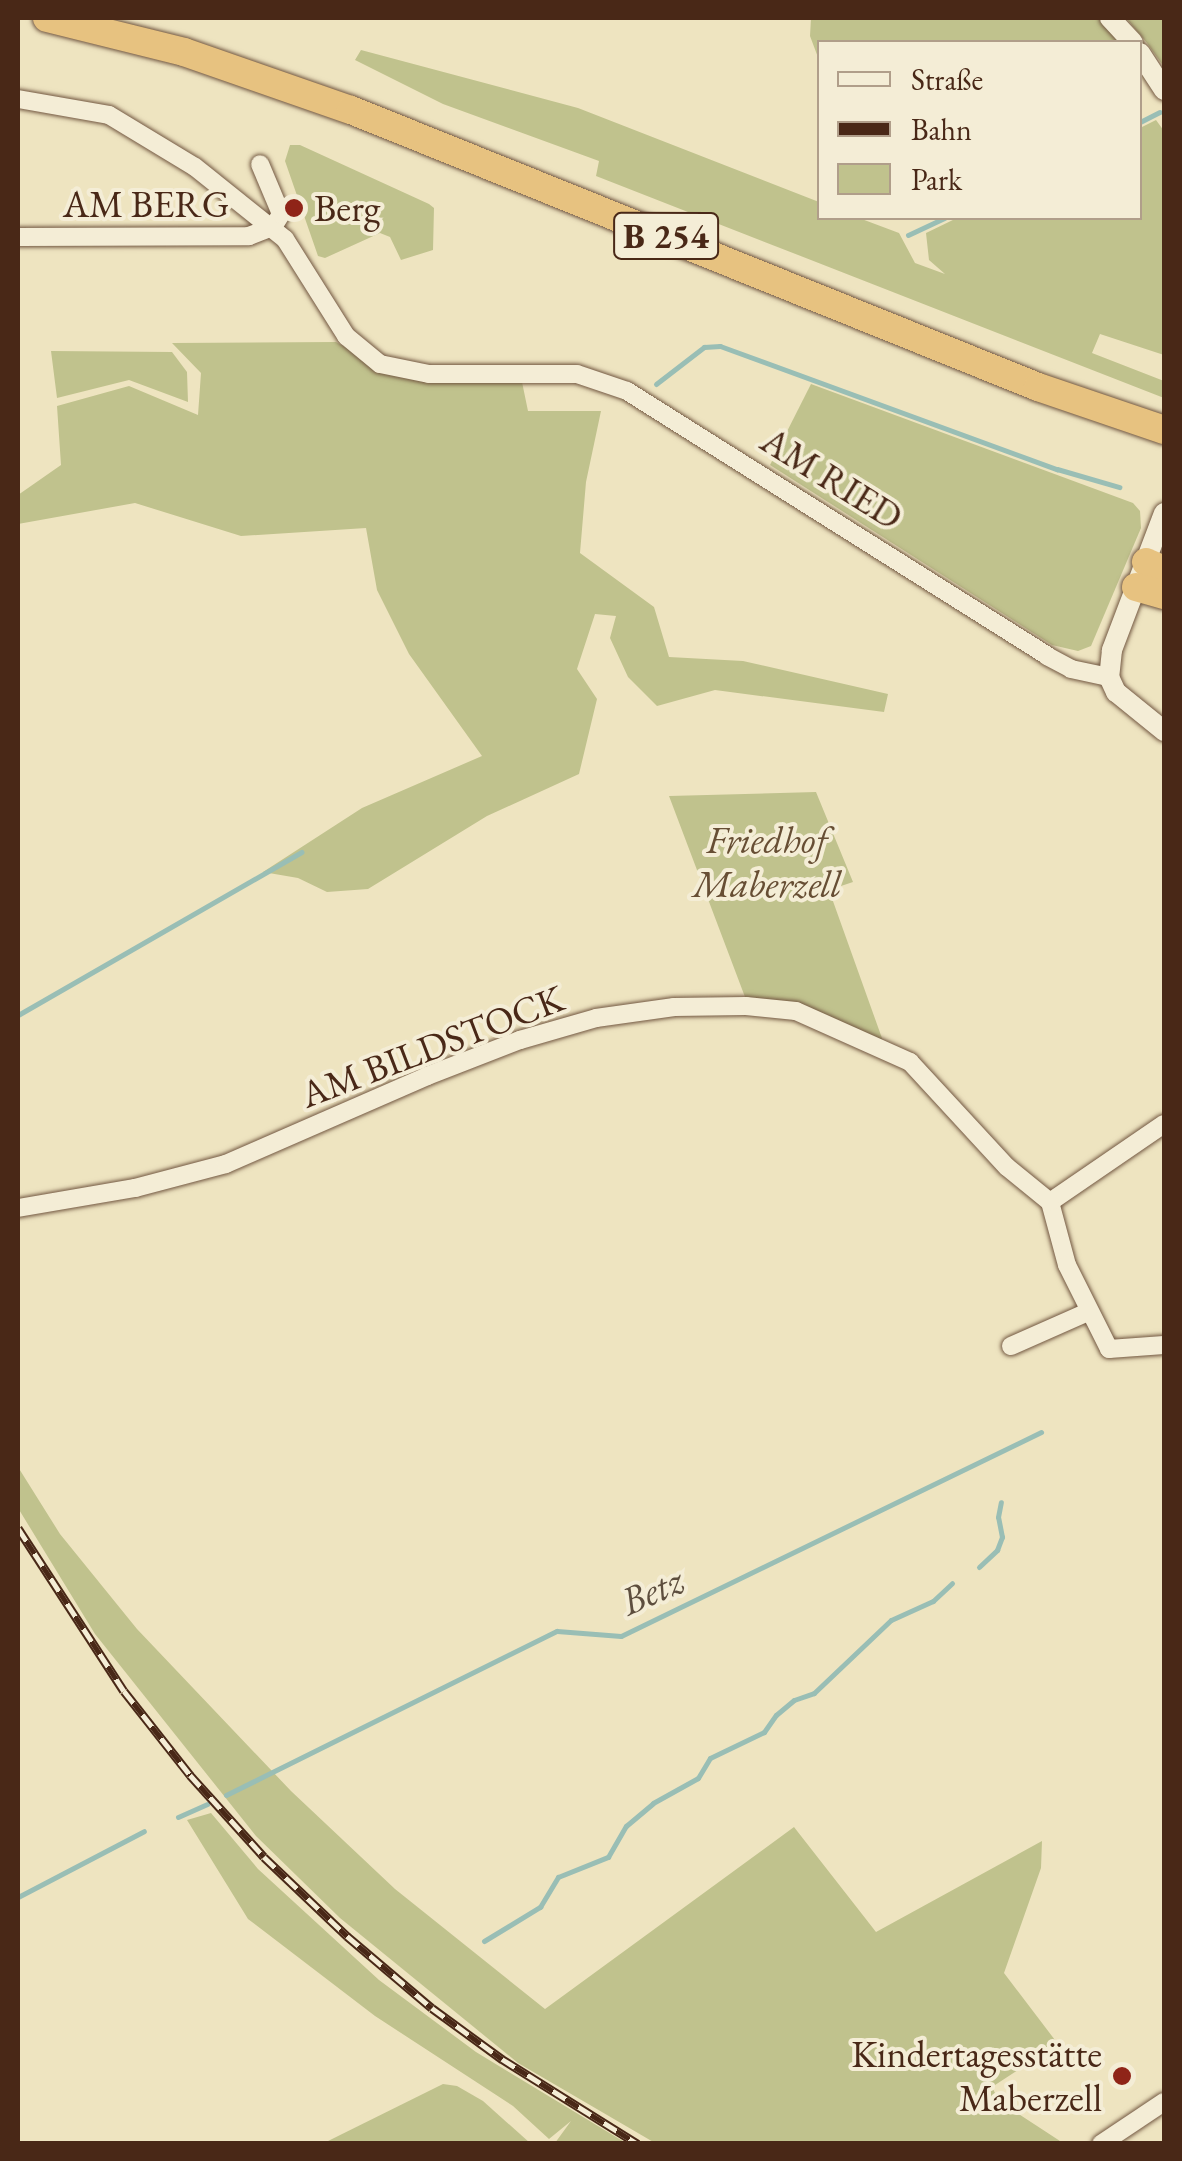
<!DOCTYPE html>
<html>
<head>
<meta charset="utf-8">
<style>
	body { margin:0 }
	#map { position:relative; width:1182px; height:2161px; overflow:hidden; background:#eee4c0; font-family:"EB Garamond",serif }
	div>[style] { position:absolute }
	.green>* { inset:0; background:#c0c28d }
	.stream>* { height:5px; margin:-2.5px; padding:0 2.5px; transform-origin:2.5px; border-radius:2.5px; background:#99beb5 }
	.roads { filter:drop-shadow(0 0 2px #725741) drop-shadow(0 0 2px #725741) }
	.minor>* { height:18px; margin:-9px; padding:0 9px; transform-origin:9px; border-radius:9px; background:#f4edd6 }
	.tertiary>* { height:20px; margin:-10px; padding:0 10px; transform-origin:10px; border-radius:10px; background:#f4edd6 }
	.trunk>* { height:28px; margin:-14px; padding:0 14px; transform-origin:14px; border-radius:14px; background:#e7c280 }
	.rail>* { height:9px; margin-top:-4.5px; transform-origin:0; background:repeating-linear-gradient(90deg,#f4edd6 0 15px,#492817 0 30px); box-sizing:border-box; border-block:2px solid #492817 }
	.dots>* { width:28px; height:28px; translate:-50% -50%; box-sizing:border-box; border:5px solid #f4edd6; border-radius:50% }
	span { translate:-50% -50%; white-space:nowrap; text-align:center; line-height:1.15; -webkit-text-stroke:8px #f4edd6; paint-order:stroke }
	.shield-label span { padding:2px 8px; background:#f4edd6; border:2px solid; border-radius:8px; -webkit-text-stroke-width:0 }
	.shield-label { font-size:35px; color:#492817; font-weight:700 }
	.street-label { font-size:38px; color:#492817 }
	.poi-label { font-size:38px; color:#492817 }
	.left { translate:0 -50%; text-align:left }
	.right { translate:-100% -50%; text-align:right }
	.park-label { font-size:38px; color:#674e34; font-style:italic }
	.water-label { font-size:40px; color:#5d4e3e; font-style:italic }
	.frame { position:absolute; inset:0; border:20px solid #492817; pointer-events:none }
	.legend { position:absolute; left:817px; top:40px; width:325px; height:180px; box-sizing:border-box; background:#f4edd6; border:2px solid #b09e8a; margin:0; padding:12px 18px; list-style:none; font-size:30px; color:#492817 }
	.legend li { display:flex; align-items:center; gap:20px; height:50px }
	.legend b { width:50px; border:2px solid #b09e8a }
</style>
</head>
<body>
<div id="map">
	<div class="green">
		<i style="clip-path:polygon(811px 18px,1099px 18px,1120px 42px,820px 42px,819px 60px,810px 36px)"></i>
		<i style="clip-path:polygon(1126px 18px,1164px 18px,1164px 67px,1147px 43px)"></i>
		<i style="clip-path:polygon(361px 50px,578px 108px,819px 202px,820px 218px,859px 218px,899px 233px,915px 263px,945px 274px,929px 260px,926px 233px,957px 218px,1140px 218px,1140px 128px,1156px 120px,1164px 131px,1164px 355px,1100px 334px,1092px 353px,1164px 381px,1164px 398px,596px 176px,599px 161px,443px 104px,355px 60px)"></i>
		<i style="clip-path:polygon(290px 145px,300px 145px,429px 204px,434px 208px,433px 250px,401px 260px,390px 237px,380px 233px,325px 258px,318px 256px,285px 161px)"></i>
		<i style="clip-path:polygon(336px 342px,359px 355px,522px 382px,528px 411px,601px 411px,586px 482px,580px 553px,654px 607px,669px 657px,743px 661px,888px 694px,884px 712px,715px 690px,657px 706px,628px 677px,610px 638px,616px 616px,595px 614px,577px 669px,597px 699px,579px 774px,487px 816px,368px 889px,327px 892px,298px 878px,263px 872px,362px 808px,482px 756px,409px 654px,377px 590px,366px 528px,241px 536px,135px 503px,18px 524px,18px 495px,61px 465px,57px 406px,129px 386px,198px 415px,201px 373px,172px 343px)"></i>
		<i style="clip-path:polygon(51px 351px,172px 352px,187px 372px,188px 402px,129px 380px,57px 398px)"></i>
		<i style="clip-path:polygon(811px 384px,1133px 503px,1140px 511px,1141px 528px,1091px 646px,1078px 651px,1052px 645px,770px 465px)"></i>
		<i style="clip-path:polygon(816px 792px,853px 882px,829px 890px,883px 1041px,793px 1005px,745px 997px,669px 796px)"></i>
		<i style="clip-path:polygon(18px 1467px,60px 1534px,137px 1629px,291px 1791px,395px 1889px,545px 2009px,794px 1827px,876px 1932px,1042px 1841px,1041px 1868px,1004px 1973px,1058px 2044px,992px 2087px,999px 2101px,1060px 2141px,655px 2143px,518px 2063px,340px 1918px,256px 1836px,95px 1634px,18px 1508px)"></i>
		<i style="clip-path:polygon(211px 1813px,258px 1869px,379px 1980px,476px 2052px,626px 2143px,555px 2143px,571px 2121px,549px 2139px,513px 2106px,375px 2016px,248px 1919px,187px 1820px)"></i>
		<i style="clip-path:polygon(443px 2084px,457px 2086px,483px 2101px,530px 2143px,324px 2143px)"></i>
	</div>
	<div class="stream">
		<i style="left:1140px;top:122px;width:22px;rotate:-27deg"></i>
		<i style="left:908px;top:235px;width:40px;rotate:-25deg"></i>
		<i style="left:656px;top:384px;width:61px;rotate:-37.6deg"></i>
		<i style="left:704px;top:347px;width:16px;rotate:-4deg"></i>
		<i style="left:720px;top:346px;width:359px;rotate:20.1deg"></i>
		<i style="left:1057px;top:469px;width:65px;rotate:16.2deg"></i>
		<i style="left:18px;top:1015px;width:327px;rotate:-29.9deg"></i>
		<i style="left:979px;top:1567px;width:25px;rotate:-43deg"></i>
		<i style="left:997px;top:1550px;width:14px;rotate:-69deg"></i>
		<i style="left:1002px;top:1537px;width:20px;rotate:-101deg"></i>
		<i style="left:998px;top:1517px;width:15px;rotate:-79deg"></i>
		<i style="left:226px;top:1795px;width:369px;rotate:-26.4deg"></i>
		<i style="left:557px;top:1631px;width:64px;rotate:4.5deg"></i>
		<i style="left:621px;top:1636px;width:467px;rotate:-25.9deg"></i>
		<i style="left:178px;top:1817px;width:32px;rotate:-24deg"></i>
		<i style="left:18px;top:1897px;width:142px;rotate:-27.6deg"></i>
		<i style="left:484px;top:1941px;width:66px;rotate:-31.3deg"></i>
		<i style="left:540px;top:1907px;width:35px;rotate:-59deg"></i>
		<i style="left:558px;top:1877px;width:54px;rotate:-21.8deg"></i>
		<i style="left:608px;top:1857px;width:36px;rotate:-60deg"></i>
		<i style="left:626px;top:1826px;width:35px;rotate:-40deg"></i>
		<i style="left:653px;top:1803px;width:51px;rotate:-29.1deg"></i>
		<i style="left:698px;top:1778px;width:23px;rotate:-59deg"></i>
		<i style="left:710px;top:1758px;width:60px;rotate:-25.7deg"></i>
		<i style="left:764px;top:1732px;width:21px;rotate:-55deg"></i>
		<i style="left:776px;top:1715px;width:23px;rotate:-40deg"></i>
		<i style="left:794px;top:1700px;width:21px;rotate:-19deg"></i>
		<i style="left:814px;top:1693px;width:106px;rotate:-43.5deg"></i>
		<i style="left:891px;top:1620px;width:46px;rotate:-24.3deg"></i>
		<i style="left:933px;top:1601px;width:26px;rotate:-43deg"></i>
	</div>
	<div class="roads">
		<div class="minor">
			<i style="left:18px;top:99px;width:92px;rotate:10deg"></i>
			<i style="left:109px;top:115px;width:100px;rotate:31.2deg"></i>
			<i style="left:195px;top:167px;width:115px;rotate:38.7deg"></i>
			<i style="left:285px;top:239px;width:115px;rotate:57.8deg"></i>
			<i style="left:346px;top:336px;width:44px;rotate:39.5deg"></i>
			<i style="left:380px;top:364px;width:50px;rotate:11.5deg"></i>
			<i style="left:429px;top:374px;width:148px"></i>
			<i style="left:577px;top:374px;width:53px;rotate:18.8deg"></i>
			<i style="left:627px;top:391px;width:497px;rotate:32.2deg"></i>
			<i style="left:1047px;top:656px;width:27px;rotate:28deg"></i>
			<i style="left:1071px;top:669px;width:39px;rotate:12deg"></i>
			<i style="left:18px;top:237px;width:231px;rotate:-0.2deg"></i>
			<i style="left:249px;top:236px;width:26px;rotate:-21deg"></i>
			<i style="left:273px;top:227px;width:15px;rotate:-58deg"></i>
			<i style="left:281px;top:214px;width:54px;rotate:-112.8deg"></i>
			<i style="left:1050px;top:1202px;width:65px;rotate:74.9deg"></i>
			<i style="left:1067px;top:1265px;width:94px;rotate:63.4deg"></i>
			<i style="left:1109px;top:1349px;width:55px;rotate:-4.2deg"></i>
			<i style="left:1050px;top:1202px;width:138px;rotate:-34.4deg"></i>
			<i style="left:18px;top:1208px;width:119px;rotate:-9.7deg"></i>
			<i style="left:135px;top:1188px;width:94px;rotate:-14.8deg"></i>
			<i style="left:226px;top:1164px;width:219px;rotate:-23.6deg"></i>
			<i style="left:427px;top:1076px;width:100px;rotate:-21.2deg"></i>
			<i style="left:520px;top:1040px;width:79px;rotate:-16.1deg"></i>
			<i style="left:596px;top:1018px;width:79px;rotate:-8deg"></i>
			<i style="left:674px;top:1007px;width:72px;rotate:-0.8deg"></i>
			<i style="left:746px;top:1006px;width:50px;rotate:5.7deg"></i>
			<i style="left:796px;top:1011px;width:125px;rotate:24.1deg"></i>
			<i style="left:910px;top:1062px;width:143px;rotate:47.3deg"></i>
			<i style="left:1007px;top:1167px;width:55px;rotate:39.1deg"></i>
			<i style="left:1011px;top:1346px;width:84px;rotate:-23.8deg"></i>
			<i style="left:1101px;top:2144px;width:76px;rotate:-33.7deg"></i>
		</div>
		<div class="tertiary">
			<i style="left:1110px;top:18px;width:33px;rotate:47deg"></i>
			<i style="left:1140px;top:53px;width:44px;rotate:57deg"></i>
			<i style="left:1164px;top:513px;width:147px;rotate:110.8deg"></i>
			<i style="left:1112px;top:650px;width:27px;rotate:96deg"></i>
			<i style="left:1109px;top:677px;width:17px;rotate:65deg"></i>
			<i style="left:1116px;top:692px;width:62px;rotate:39.1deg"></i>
		</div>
		<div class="trunk">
			<i style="left:47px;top:18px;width:141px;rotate:13.9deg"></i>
			<i style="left:184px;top:52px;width:177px;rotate:19.2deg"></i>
			<i style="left:351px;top:110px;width:741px;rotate:21.96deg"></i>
			<i style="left:1038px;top:387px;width:133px;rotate:18.8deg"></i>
			<i style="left:1146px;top:562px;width:20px;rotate:24deg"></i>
			<i style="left:1136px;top:587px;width:29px;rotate:16deg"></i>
		</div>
	</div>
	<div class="rail">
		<i style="left:18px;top:1528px;width:194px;rotate:57deg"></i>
		<i style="left:124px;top:1691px;width:107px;rotate:51.8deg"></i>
		<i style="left:190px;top:1775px;width:110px;rotate:47.9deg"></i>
		<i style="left:264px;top:1857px;width:115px;rotate:43.6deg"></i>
		<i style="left:347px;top:1936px;width:111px;rotate:40.3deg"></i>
		<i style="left:432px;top:2008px;width:87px;rotate:36.1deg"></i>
		<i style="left:502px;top:2059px;width:160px;rotate:32deg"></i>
	</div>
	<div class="dots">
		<i style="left:294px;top:208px;background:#8f2418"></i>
		<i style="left:1122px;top:2076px;background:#8f2418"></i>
	</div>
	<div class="shield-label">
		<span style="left:666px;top:236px">B 254</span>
	</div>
	<div class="street-label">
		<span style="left:146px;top:204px">AM BERG</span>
		<span style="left:832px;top:478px;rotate:32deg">AM RIED</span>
		<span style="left:432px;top:1046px;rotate:-21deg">AM BILDSTOCK</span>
	</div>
	<div class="poi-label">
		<span class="left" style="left:314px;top:208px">Berg</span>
		<span class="right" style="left:1102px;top:2076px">Kindertagesstätte<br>Maberzell</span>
	</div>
	<div class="park-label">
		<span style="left:767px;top:862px">Friedhof<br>Maberzell</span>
	</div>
	<div class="water-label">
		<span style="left:652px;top:1590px;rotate:-24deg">Betz</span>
	</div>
	<div class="frame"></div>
	<ul class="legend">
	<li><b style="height:12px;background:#f4edd6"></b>Straße</li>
	<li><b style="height:12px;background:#492817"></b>Bahn</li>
	<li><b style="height:28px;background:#c0c28d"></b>Park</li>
	</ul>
</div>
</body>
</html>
